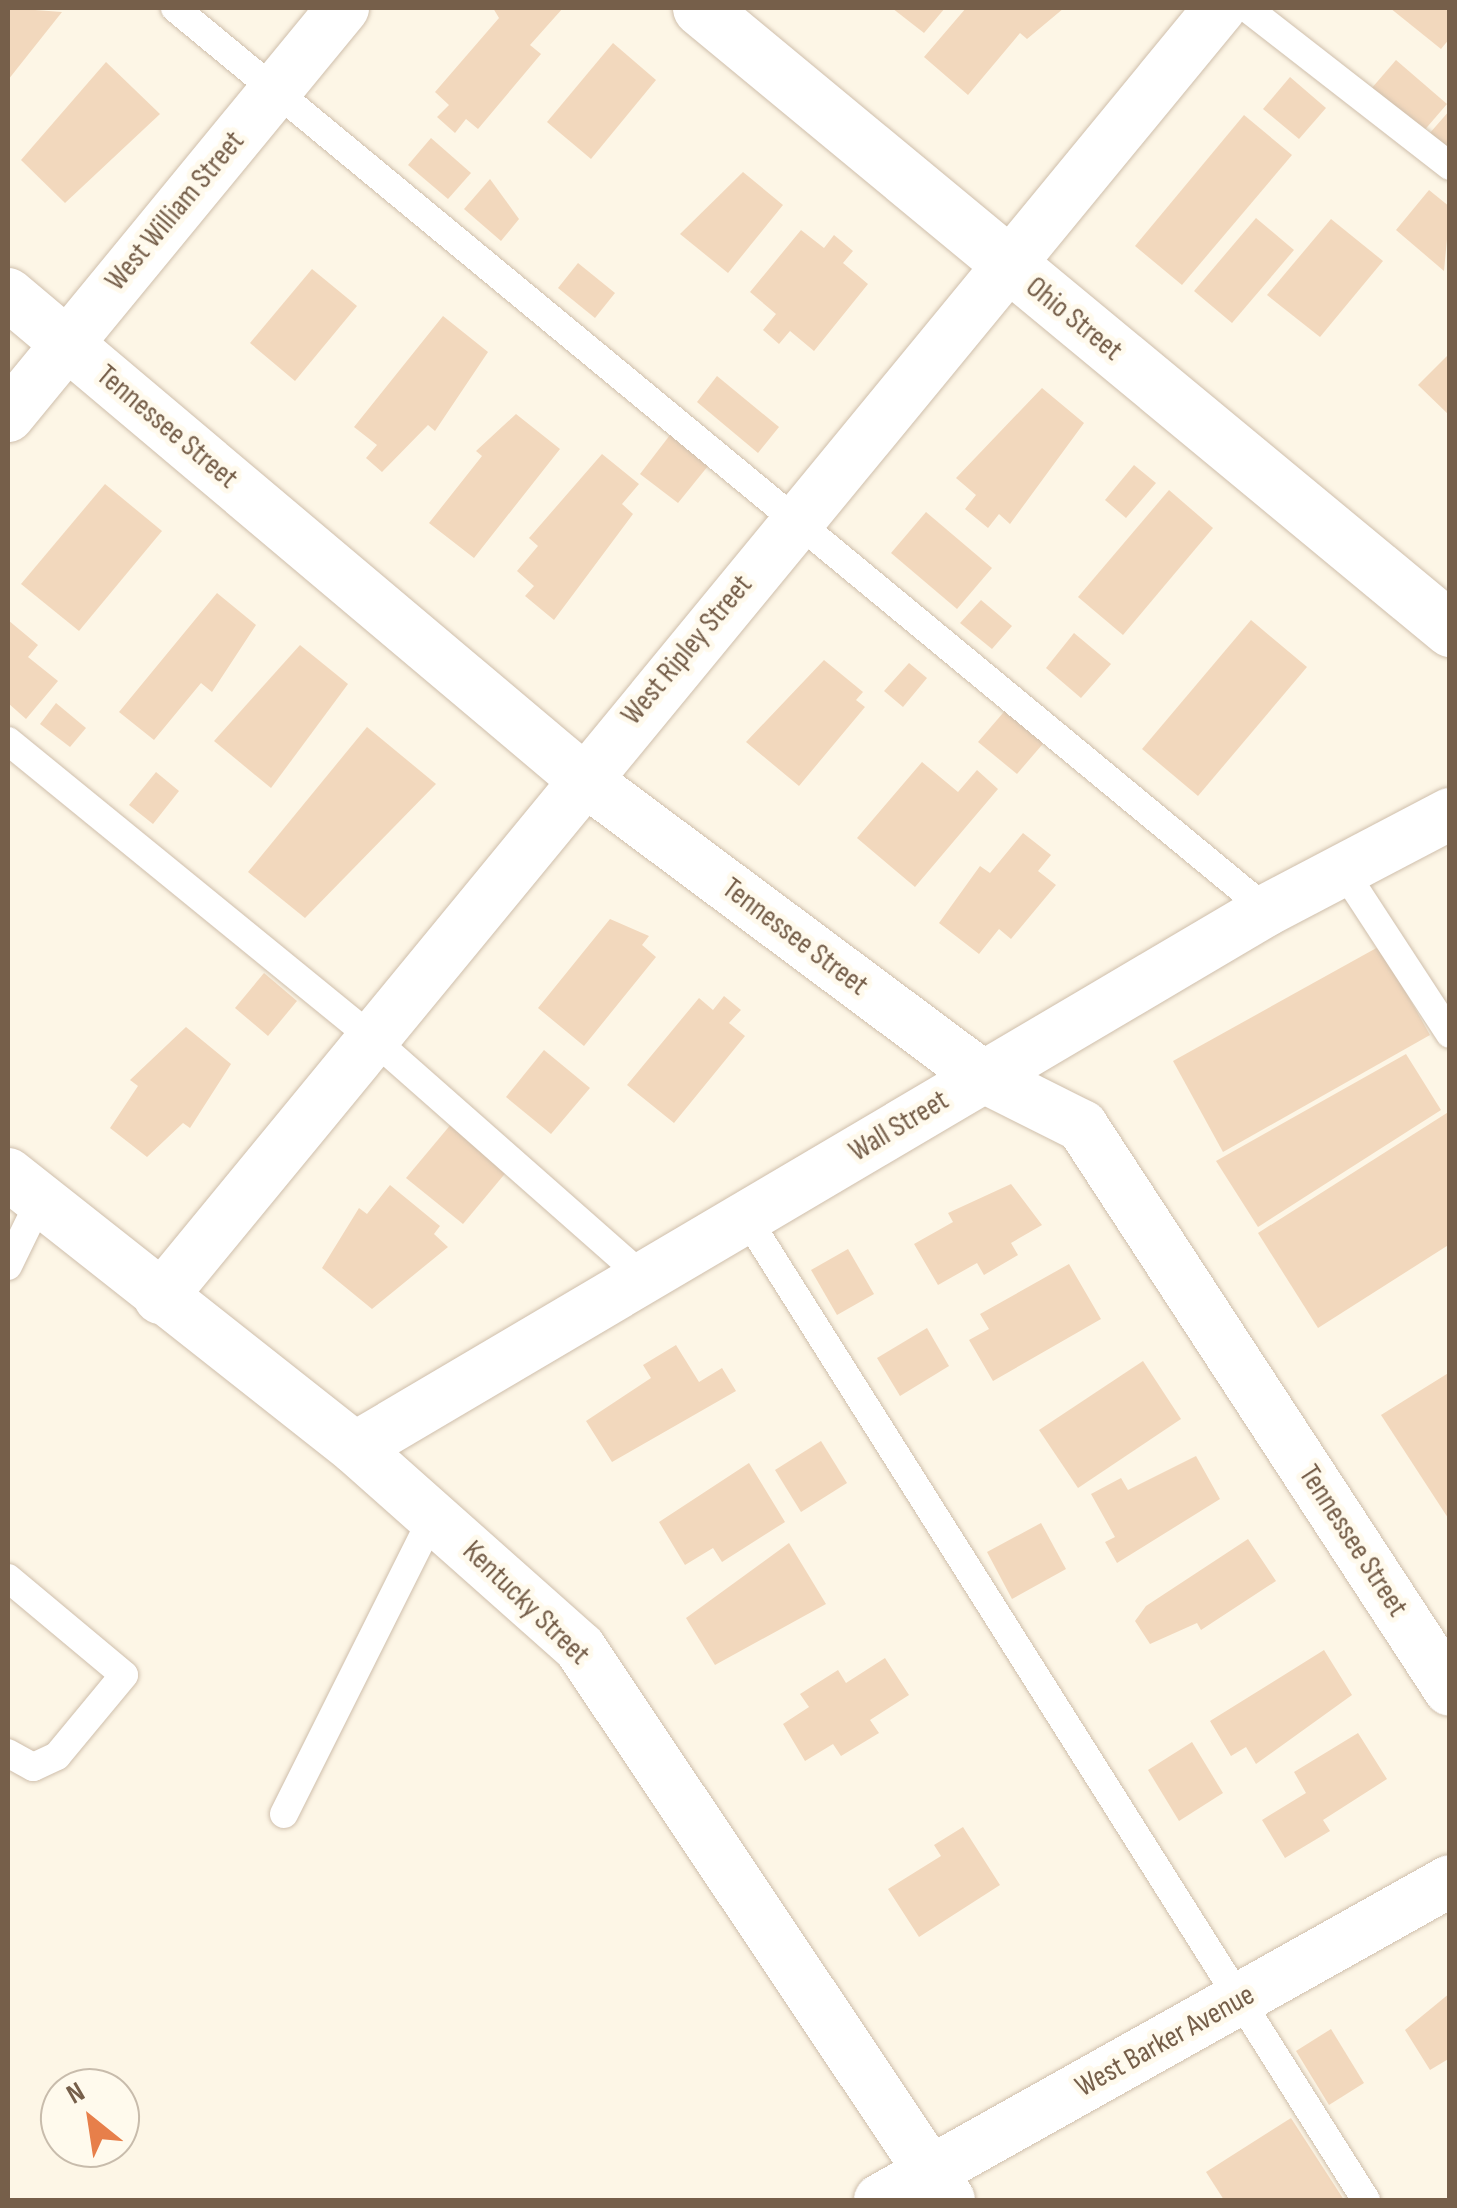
<!DOCTYPE html>
<html>
<head>
<meta charset="utf-8">
<style>
	body { margin:0 }
	#map { position:relative; width:1457px; height:2208px; overflow:hidden; background:#fdf6e6; font-family:"Sofia Sans Condensed",sans-serif }
	div>[style] { position:absolute }
	.building>* { inset:0; background:#f2d8bd }
	.roads { filter:drop-shadow(0 0 2px #cfbfac) drop-shadow(0 0 2px #cfbfac) }
	.lane>* { height:28px; margin:-14px; padding:0 14px; transform-origin:14px; border-radius:14px; background:#fff }
	.street>* { height:52px; margin:-26px; padding:0 26px; transform-origin:26px; border-radius:26px; background:#fff }
	.secondary>* { height:55px; margin:-27.5px; padding:0 27.5px; transform-origin:27.5px; border-radius:27.5px; background:#fff }
	span { translate:-50% -50%; white-space:nowrap; text-align:center; line-height:1.15; -webkit-text-stroke:10px #fffaed; paint-order:stroke }
	.street-label { font-size:30px; color:#765f4a }
	.frame { position:absolute; inset:0; border:10px solid #765f4a; pointer-events:none }
	.north { position:absolute; left:40px; top:2068px; width:100px; height:100px; box-sizing:border-box; background:#fffaed; border:2px solid #c8bcac; border-radius:50%; rotate:330deg; font-size:28px; font-weight:700; line-height:40px; text-align:center; color:#765f4a }
	.north::after { content:''; display:block; margin:auto; width:35px; height:45px; background:#e77f4a; clip-path:polygon(50% 0,100% 100%,50% 72%,0 100%) }
</style>
</head>
<body>
<div id="map">
	<div class="building">
		<i style="clip-path:polygon(8px 8px,62px 12px,8px 80px)"></i>
		<i style="clip-path:polygon(493px 8px,563px 8px,530px 45px,541px 54px,478px 129px,466px 119px,455px 133px,437px 117px,449px 105px,435px 92px,499px 18px)"></i>
		<i style="clip-path:polygon(892px 8px,945px 8px,924px 33px)"></i>
		<i style="clip-path:polygon(966px 8px,1064px 8px,1027px 39px,1020px 33px,968px 95px,924px 57px)"></i>
		<i style="clip-path:polygon(1390px 8px,1450px 8px,1450px 38px,1441px 49px)"></i>
		<i style="clip-path:polygon(613px 43px,656px 80px,591px 159px,547px 122px)"></i>
		<i style="clip-path:polygon(1396px 60px,1447px 104px,1422px 133px,1371px 89px)"></i>
		<i style="clip-path:polygon(106px 62px,160px 114px,65px 203px,21px 160px)"></i>
		<i style="clip-path:polygon(1290px 77px,1326px 108px,1299px 139px,1263px 109px)"></i>
		<i style="clip-path:polygon(1450px 110px,1450px 151px,1429px 134px)"></i>
		<i style="clip-path:polygon(1244px 115px,1292px 155px,1182px 285px,1135px 246px)"></i>
		<i style="clip-path:polygon(431px 138px,471px 173px,448px 199px,408px 165px)"></i>
		<i style="clip-path:polygon(743px 172px,783px 205px,728px 273px,680px 234px)"></i>
		<i style="clip-path:polygon(490px 179px,519px 219px,501px 241px,464px 209px)"></i>
		<i style="clip-path:polygon(1429px 190px,1450px 207px,1444px 271px,1396px 230px)"></i>
		<i style="clip-path:polygon(1256px 218px,1294px 250px,1232px 323px,1194px 291px)"></i>
		<i style="clip-path:polygon(1331px 219px,1383px 261px,1320px 337px,1267px 295px)"></i>
		<i style="clip-path:polygon(801px 230px,824px 248px,834px 235px,853px 251px,843px 263px,868px 284px,814px 351px,790px 331px,779px 344px,763px 330px,776px 314px,750px 292px)"></i>
		<i style="clip-path:polygon(578px 263px,615px 293px,595px 318px,558px 288px)"></i>
		<i style="clip-path:polygon(312px 269px,357px 306px,295px 381px,250px 343px)"></i>
		<i style="clip-path:polygon(443px 316px,488px 352px,435px 431px,428px 425px,382px 472px,366px 458px,377px 445px,354px 427px)"></i>
		<i style="clip-path:polygon(1450px 353px,1450px 416px,1418px 385px)"></i>
		<i style="clip-path:polygon(717px 376px,779px 427px,758px 453px,697px 402px)"></i>
		<i style="clip-path:polygon(1042px 388px,1084px 423px,1010px 524px,999px 514px,988px 528px,965px 509px,976px 495px,956px 478px)"></i>
		<i style="clip-path:polygon(516px 414px,560px 449px,474px 558px,429px 523px,482px 456px,476px 451px)"></i>
		<i style="clip-path:polygon(670px 435px,708px 466px,678px 503px,640px 474px)"></i>
		<i style="clip-path:polygon(602px 454px,639px 484px,622px 504px,633px 514px,554px 620px,525px 596px,534px 586px,517px 571px,538px 546px,529px 538px)"></i>
		<i style="clip-path:polygon(1134px 465px,1156px 483px,1126px 518px,1105px 500px)"></i>
		<i style="clip-path:polygon(105px 484px,162px 531px,79px 631px,21px 584px)"></i>
		<i style="clip-path:polygon(1169px 490px,1213px 528px,1123px 635px,1078px 597px)"></i>
		<i style="clip-path:polygon(926px 512px,992px 568px,957px 609px,891px 553px)"></i>
		<i style="clip-path:polygon(217px 593px,256px 625px,212px 692px,201px 683px,154px 740px,119px 712px)"></i>
		<i style="clip-path:polygon(981px 600px,1012px 626px,992px 649px,960px 623px)"></i>
		<i style="clip-path:polygon(8px 620px,38px 645px,28px 657px,58px 681px,26px 719px,8px 703px)"></i>
		<i style="clip-path:polygon(1251px 620px,1307px 667px,1198px 796px,1142px 749px)"></i>
		<i style="clip-path:polygon(1074px 633px,1111px 664px,1081px 698px,1046px 668px)"></i>
		<i style="clip-path:polygon(300px 645px,348px 684px,271px 788px,214px 741px)"></i>
		<i style="clip-path:polygon(824px 660px,863px 692px,856px 700px,865px 707px,799px 786px,746px 742px)"></i>
		<i style="clip-path:polygon(909px 663px,927px 678px,903px 707px,884px 691px)"></i>
		<i style="clip-path:polygon(56px 703px,86px 728px,70px 747px,40px 724px)"></i>
		<i style="clip-path:polygon(1009px 706px,1047px 739px,1017px 774px,978px 742px)"></i>
		<i style="clip-path:polygon(367px 727px,436px 784px,305px 918px,248px 872px)"></i>
		<i style="clip-path:polygon(922px 762px,958px 792px,977px 770px,998px 789px,915px 887px,857px 838px)"></i>
		<i style="clip-path:polygon(156px 772px,179px 791px,153px 824px,129px 805px)"></i>
		<i style="clip-path:polygon(1023px 833px,1051px 855px,1038px 871px,1056px 885px,1011px 939px,999px 929px,979px 954px,939px 923px,980px 866px,990px 873px)"></i>
		<i style="clip-path:polygon(610px 919px,649px 936px,642px 945px,656px 957px,584px 1046px,538px 1008px)"></i>
		<i style="clip-path:polygon(1380px 946px,1430px 1035px,1223px 1152px,1173px 1061px)"></i>
		<i style="clip-path:polygon(264px 973px,297px 1001px,268px 1036px,235px 1008px)"></i>
		<i style="clip-path:polygon(724px 996px,741px 1010px,729px 1023px,745px 1036px,674px 1123px,627px 1085px,699px 998px,713px 1010px)"></i>
		<i style="clip-path:polygon(186px 1027px,231px 1064px,190px 1128px,183px 1123px,147px 1157px,110px 1128px,138px 1086px,130px 1080px)"></i>
		<i style="clip-path:polygon(544px 1050px,590px 1088px,551px 1134px,506px 1097px)"></i>
		<i style="clip-path:polygon(1406px 1054px,1441px 1110px,1258px 1227px,1216px 1161px)"></i>
		<i style="clip-path:polygon(1450px 1111px,1450px 1244px,1318px 1328px,1258px 1233px)"></i>
		<i style="clip-path:polygon(452px 1123px,508px 1170px,463px 1224px,406px 1178px)"></i>
		<i style="clip-path:polygon(1011px 1184px,1042px 1225px,1011px 1243px,1018px 1255px,984px 1275px,977px 1263px,938px 1285px,914px 1244px,953px 1222px,948px 1213px)"></i>
		<i style="clip-path:polygon(390px 1185px,440px 1226px,434px 1234px,448px 1247px,372px 1309px,322px 1268px,359px 1208px,367px 1214px)"></i>
		<i style="clip-path:polygon(848px 1249px,874px 1294px,837px 1315px,811px 1270px)"></i>
		<i style="clip-path:polygon(1069px 1264px,1101px 1319px,993px 1381px,969px 1340px,989px 1329px,980px 1314px)"></i>
		<i style="clip-path:polygon(927px 1328px,949px 1366px,900px 1396px,877px 1358px)"></i>
		<i style="clip-path:polygon(676px 1345px,699px 1382px,722px 1368px,736px 1391px,612px 1462px,586px 1421px,651px 1378px,643px 1365px)"></i>
		<i style="clip-path:polygon(1143px 1361px,1181px 1419px,1078px 1488px,1039px 1430px)"></i>
		<i style="clip-path:polygon(1450px 1372px,1450px 1521px,1381px 1415px)"></i>
		<i style="clip-path:polygon(821px 1441px,847px 1483px,801px 1512px,775px 1470px)"></i>
		<i style="clip-path:polygon(1196px 1456px,1220px 1499px,1117px 1563px,1105px 1542px,1115px 1537px,1091px 1494px,1121px 1478px,1128px 1490px)"></i>
		<i style="clip-path:polygon(749px 1463px,785px 1522px,722px 1562px,713px 1548px,685px 1565px,659px 1522px)"></i>
		<i style="clip-path:polygon(1041px 1523px,1066px 1569px,1012px 1599px,987px 1552px)"></i>
		<i style="clip-path:polygon(1248px 1539px,1276px 1581px,1201px 1630px,1197px 1623px,1150px 1644px,1135px 1621px,1146px 1606px)"></i>
		<i style="clip-path:polygon(789px 1543px,826px 1604px,715px 1665px,686px 1618px)"></i>
		<i style="clip-path:polygon(1324px 1650px,1352px 1695px,1256px 1764px,1246px 1747px,1231px 1756px,1210px 1721px)"></i>
		<i style="clip-path:polygon(885px 1658px,909px 1695px,870px 1720px,879px 1733px,841px 1756px,833px 1744px,805px 1761px,783px 1724px,809px 1707px,800px 1694px,838px 1670px,846px 1683px)"></i>
		<i style="clip-path:polygon(1358px 1733px,1387px 1779px,1323px 1820px,1330px 1831px,1285px 1858px,1262px 1820px,1306px 1793px,1294px 1772px)"></i>
		<i style="clip-path:polygon(1192px 1742px,1223px 1793px,1179px 1821px,1148px 1770px)"></i>
		<i style="clip-path:polygon(963px 1827px,1000px 1885px,919px 1937px,888px 1889px,941px 1856px,934px 1845px)"></i>
		<i style="clip-path:polygon(1450px 1993px,1450px 2058px,1430px 2070px,1405px 2030px)"></i>
		<i style="clip-path:polygon(1331px 2029px,1364px 2083px,1329px 2105px,1296px 2051px)"></i>
		<i style="clip-path:polygon(1291px 2118px,1344px 2200px,1224px 2200px,1206px 2172px)"></i>
	</div>
	<div class="roads">
		<div class="lane">
			<i style="left:175px;top:8px;width:1416px;rotate:39.56deg"></i>
			<i style="left:1247px;top:8px;width:257px;rotate:37.9deg"></i>
			<i style="left:8px;top:741px;width:468px;rotate:39.2deg"></i>
			<i style="left:371px;top:1037px;width:363px;rotate:41.4deg"></i>
			<i style="left:1345px;top:873px;width:192px;rotate:56.9deg"></i>
			<i style="left:746px;top:1217px;width:1162px;rotate:57.76deg"></i>
			<i style="left:8px;top:1266px;width:73px;rotate:-64.1deg"></i>
			<i style="left:8px;top:1578px;width:151px;rotate:39.9deg"></i>
			<i style="left:124px;top:1675px;width:105px;rotate:129.6deg"></i>
			<i style="left:57px;top:1756px;width:26px;rotate:155deg"></i>
			<i style="left:33px;top:1767px;width:29px;rotate:-151deg"></i>
			<i style="left:284px;top:1814px;width:335px;rotate:-63.4deg"></i>
		</div>
		<div class="street">
			<i style="left:8px;top:294px;width:749px;rotate:40.13deg"></i>
			<i style="left:581px;top:777px;width:500px;rotate:36.71deg"></i>
			<i style="left:982px;top:1076px;width:112px;rotate:26.6deg"></i>
			<i style="left:1082px;top:1126px;width:673px;rotate:56.88deg"></i>
			<i style="left:8px;top:416px;width:528px;rotate:-50.61deg"></i>
			<i style="left:8px;top:1174px;width:442px;rotate:38.3deg"></i>
			<i style="left:355px;top:1448px;width:301px;rotate:41.6deg"></i>
			<i style="left:580px;top:1648px;width:664px;rotate:56.24deg"></i>
			<i style="left:160px;top:1298px;width:1670px;rotate:-50.59deg"></i>
			<i style="left:355px;top:1448px;width:1059px;rotate:-30.54deg"></i>
			<i style="left:1267px;top:910px;width:207px;rotate:-27.7deg"></i>
			<i style="left:880px;top:2200px;width:653px;rotate:-29.23deg"></i>
		</div>
		<div class="secondary">
			<i style="left:700px;top:8px;width:974px;rotate:39.62deg"></i>
		</div>
	</div>
	<div class="street-label">
		<span style="left:175px;top:211px;rotate:-50deg">West William Street</span>
		<span style="left:1074px;top:319px;rotate:39deg">Ohio Street</span>
		<span style="left:167px;top:427px;rotate:40deg">Tennessee Street</span>
		<span style="left:687px;top:650px;rotate:-50deg">West Ripley Street</span>
		<span style="left:795px;top:937px;rotate:37deg">Tennessee Street</span>
		<span style="left:899px;top:1126px;rotate:-31deg">Wall Street</span>
		<span style="left:1353px;top:1541px;rotate:57deg">Tennessee Street</span>
		<span style="left:526px;top:1603px;rotate:44deg">Kentucky Street</span>
		<span style="left:1165px;top:2041px;rotate:-29deg">West Barker Avenue</span>
	</div>
	<div class="frame"></div>
	<div class="north">N</div>
</div>
</body>
</html>
